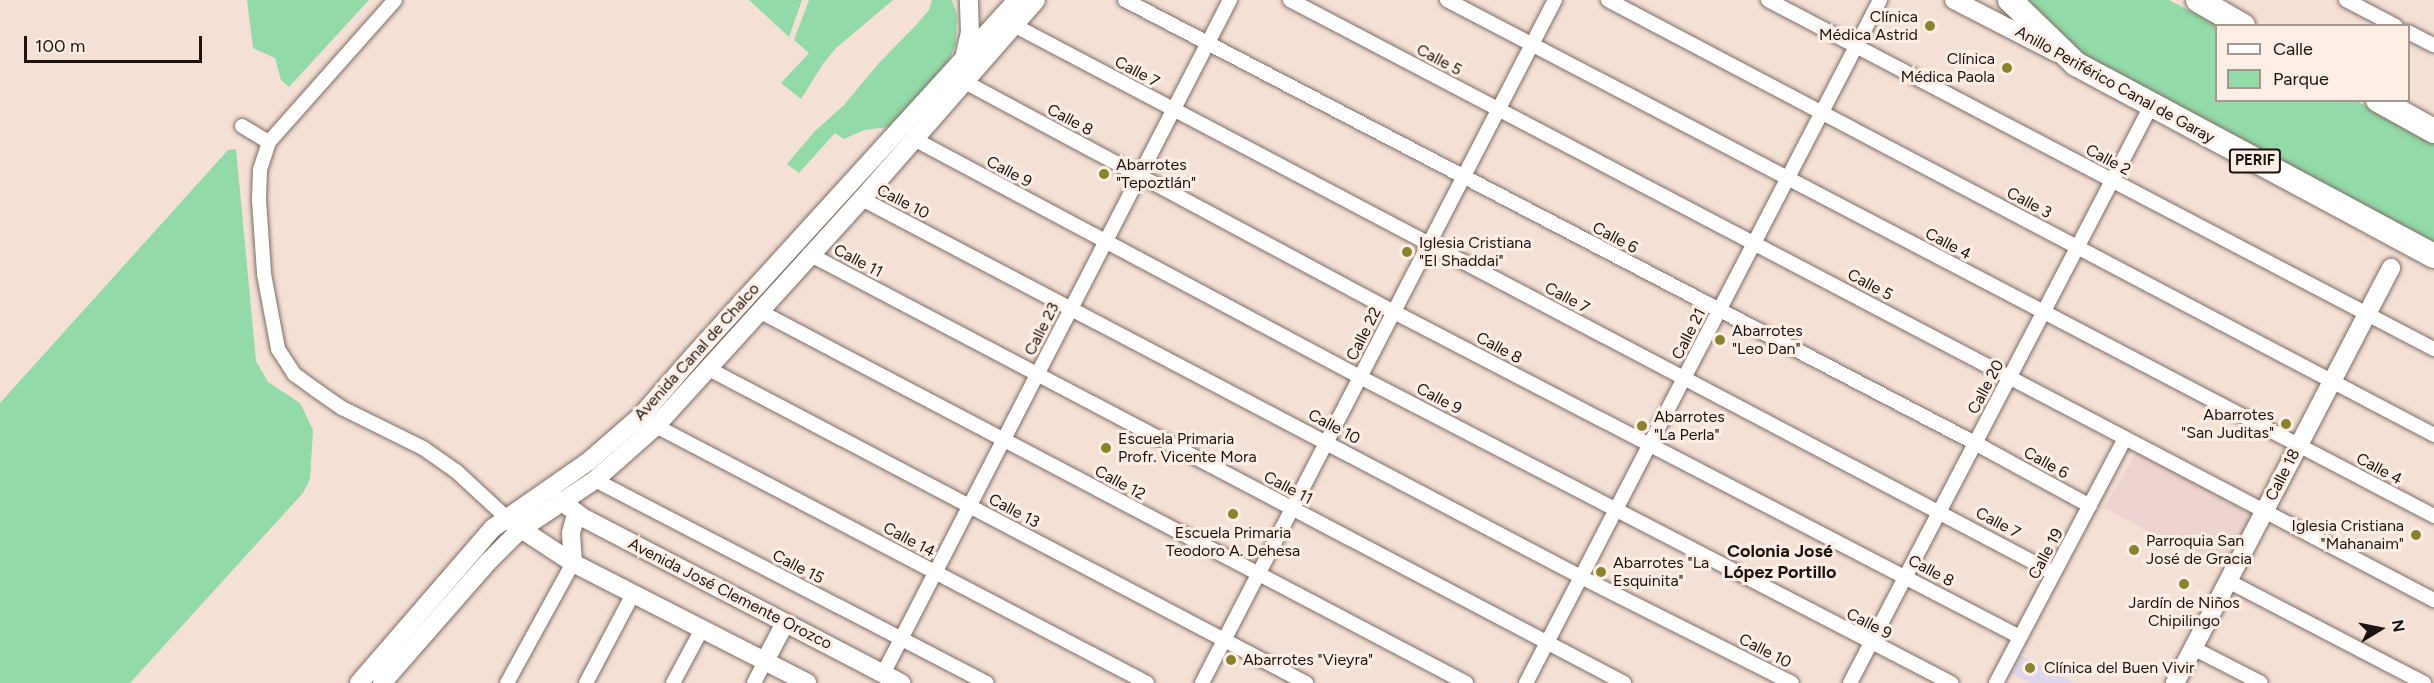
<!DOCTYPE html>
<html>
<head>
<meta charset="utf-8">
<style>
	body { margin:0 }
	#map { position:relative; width:2434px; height:683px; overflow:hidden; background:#f5e0d5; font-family:Figtree,sans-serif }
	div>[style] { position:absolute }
	.commercial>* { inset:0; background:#eed4d0 }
	.medical>* { inset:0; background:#dfd6eb }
	.green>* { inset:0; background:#92daa8 }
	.roads { filter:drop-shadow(0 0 2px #7f6d64) drop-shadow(0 0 2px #7f6d64) }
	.street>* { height:14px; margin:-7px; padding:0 7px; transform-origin:7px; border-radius:7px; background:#fff }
	.secondary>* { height:18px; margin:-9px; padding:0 9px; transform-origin:9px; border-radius:9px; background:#fff }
	.highway>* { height:24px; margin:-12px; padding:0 12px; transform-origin:12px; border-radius:12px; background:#fff }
	.dots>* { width:16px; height:16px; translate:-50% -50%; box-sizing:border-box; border:3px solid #ffeee5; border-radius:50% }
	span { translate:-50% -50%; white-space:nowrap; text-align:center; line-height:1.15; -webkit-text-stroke:6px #ffeee5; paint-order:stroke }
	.shield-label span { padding:2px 4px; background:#ffeee5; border:2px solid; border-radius:4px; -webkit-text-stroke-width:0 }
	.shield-label { font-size:15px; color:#1b1410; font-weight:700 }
	.poi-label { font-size:16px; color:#1b1410 }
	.right { translate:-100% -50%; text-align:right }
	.left { translate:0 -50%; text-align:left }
	.street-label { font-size:16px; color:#1b1410 }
	.neighbourhood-label { font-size:18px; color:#1b1410; font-weight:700 }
	.legend { position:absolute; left:2215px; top:24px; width:195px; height:78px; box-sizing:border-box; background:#ffeee5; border:2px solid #a49790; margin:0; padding:8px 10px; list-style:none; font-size:18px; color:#1b1410 }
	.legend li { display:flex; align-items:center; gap:12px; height:30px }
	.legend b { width:30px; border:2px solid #a49790 }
	.north { position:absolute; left:2350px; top:599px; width:60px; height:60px; -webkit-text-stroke:4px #ffeee5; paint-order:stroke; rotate:80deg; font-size:16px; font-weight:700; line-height:24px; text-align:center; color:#1b1410 }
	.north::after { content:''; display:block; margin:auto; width:21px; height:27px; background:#1b1410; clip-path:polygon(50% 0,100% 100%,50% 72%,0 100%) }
	.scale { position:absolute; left:24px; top:36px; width:178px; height:27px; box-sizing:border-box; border:3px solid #1b1410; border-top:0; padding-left:8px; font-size:18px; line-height:21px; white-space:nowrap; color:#1b1410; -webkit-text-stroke:4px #ffeee5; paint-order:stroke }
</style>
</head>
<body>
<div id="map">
	<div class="commercial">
		<i style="clip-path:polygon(2137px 451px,2253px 513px,2223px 571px,2104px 508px)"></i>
	</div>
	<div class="medical">
		<i style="clip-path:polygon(2022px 656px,2038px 664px,2074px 683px,2031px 683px,2011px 673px)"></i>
	</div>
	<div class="green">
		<i style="clip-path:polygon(247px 0,369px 0,289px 87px,281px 80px,275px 58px,253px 48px)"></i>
		<i style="clip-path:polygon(749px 0,802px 0,789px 37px)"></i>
		<i style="clip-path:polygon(809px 0,893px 0,836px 48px,823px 64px,801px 99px,781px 83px,809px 53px,794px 40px)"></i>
		<i style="clip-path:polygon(932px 0,952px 0,957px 15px,956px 43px,950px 59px,937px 75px,889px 127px,864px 130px,844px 139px,835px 133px,799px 173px,787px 164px,815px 131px,844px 105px,878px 64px,917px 24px,929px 10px)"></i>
		<i style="clip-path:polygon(2013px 0,2169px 0,2217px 25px,2216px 100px,2357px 101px,2434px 142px,2434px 251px,2069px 65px)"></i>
		<i style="clip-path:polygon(236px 149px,256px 361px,268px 382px,300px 403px,304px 411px,313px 430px,310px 479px,303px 493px,130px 683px,0 683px,0 403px,228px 150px)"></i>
	</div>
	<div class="roads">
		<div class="street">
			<i style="left:395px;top:0;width:190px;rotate:131.6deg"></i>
			<i style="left:269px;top:142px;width:29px;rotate:108deg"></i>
			<i style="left:260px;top:170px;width:30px;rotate:92deg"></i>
			<i style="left:259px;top:200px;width:74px;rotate:86.1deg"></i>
			<i style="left:264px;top:274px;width:76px;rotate:79.4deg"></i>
			<i style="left:278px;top:349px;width:30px;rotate:57deg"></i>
			<i style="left:294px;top:374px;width:27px;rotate:36deg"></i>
			<i style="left:316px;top:390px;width:32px;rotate:35deg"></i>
			<i style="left:342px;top:408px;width:90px;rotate:26.3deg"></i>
			<i style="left:423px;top:448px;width:40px;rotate:34.9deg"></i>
			<i style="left:456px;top:471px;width:69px;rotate:42.7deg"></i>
			<i style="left:1125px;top:0;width:959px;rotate:27.53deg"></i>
			<i style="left:1975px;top:443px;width:131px;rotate:28.7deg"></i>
			<i style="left:1290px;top:0;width:1292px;rotate:27.68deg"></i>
			<i style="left:1447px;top:0;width:1114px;rotate:27.6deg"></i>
			<i style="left:1608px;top:0;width:934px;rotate:27.77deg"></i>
			<i style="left:1768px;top:0;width:752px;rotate:27.66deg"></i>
			<i style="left:2346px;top:0;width:56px;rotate:27.5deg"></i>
			<i style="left:1006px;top:21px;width:1184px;rotate:27.78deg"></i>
			<i style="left:2408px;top:32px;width:29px;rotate:27deg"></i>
			<i style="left:965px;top:82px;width:487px;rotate:28.2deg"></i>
			<i style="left:1394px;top:312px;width:705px;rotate:27.44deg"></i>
			<i style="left:242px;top:126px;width:31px;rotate:31deg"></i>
			<i style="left:914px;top:139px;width:506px;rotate:28.09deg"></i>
			<i style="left:1360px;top:377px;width:666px;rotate:27.37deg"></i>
			<i style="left:862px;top:199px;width:812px;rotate:27.73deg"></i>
			<i style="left:1581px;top:577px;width:236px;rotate:26.7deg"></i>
			<i style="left:809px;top:254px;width:921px;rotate:27.76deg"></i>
			<i style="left:759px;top:311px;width:799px;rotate:27.75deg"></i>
			<i style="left:707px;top:368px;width:677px;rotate:27.74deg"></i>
			<i style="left:656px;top:426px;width:554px;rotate:27.63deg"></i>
			<i style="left:595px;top:480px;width:441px;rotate:27.4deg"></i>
			<i style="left:2228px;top:581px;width:221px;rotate:27.5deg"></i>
			<i style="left:2193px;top:648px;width:76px;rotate:27.2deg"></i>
			<i style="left:883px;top:674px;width:758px;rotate:-62.76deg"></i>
			<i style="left:507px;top:683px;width:137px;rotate:-61.2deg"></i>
			<i style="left:586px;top:683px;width:101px;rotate:-62.2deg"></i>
			<i style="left:673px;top:683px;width:61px;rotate:-61.8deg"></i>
			<i style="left:754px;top:683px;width:25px;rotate:-63deg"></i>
			<i style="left:1202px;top:683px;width:769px;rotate:-62.67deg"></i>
			<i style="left:1526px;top:683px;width:769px;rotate:-62.6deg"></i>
			<i style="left:1850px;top:683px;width:651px;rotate:-62.45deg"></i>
			<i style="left:1996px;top:683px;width:275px;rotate:-62.2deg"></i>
		</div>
		<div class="secondary">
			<i style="left:1954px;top:0;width:116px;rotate:27.2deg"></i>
			<i style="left:965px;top:54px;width:22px;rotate:-77deg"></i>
			<i style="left:970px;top:33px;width:33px;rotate:-92deg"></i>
			<i style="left:561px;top:501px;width:26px;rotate:37deg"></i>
			<i style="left:582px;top:517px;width:360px;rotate:27.5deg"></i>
			<i style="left:512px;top:523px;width:73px;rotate:33.3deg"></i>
			<i style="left:573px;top:563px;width:263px;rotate:27.1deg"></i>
			<i style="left:573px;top:563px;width:30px;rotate:-94deg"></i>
			<i style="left:571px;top:533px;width:20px;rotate:-75deg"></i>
			<i style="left:765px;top:661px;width:43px;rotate:-62.2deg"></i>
			<i style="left:359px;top:683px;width:205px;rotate:-49.2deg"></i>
			<i style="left:493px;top:528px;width:117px;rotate:-34.9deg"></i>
			<i style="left:589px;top:461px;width:70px;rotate:-41deg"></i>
			<i style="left:642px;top:415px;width:79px;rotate:-49.1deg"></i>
			<i style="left:694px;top:355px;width:480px;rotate:-47.7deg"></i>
			<i style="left:382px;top:683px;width:161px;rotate:-48.8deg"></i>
			<i style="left:488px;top:562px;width:45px;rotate:-45deg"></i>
			<i style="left:520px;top:530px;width:90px;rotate:-33.7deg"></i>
			<i style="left:595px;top:480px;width:81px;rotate:-41.5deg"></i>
			<i style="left:656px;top:426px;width:307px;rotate:-47.8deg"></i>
			<i style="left:862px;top:199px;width:264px;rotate:-48.8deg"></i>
			<i style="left:2175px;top:683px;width:468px;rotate:-62.5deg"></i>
		</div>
		<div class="highway">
			<i style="left:2010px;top:0;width:92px;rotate:44.1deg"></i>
			<i style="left:2076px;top:64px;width:406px;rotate:28.2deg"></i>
			<i style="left:2198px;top:0;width:52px;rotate:30deg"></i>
			<i style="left:2378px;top:100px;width:64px;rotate:29deg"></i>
		</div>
	</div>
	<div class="dots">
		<i style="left:1930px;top:26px;background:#89842c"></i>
		<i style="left:2007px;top:68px;background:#89842c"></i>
		<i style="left:1104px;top:174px;background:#89842c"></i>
		<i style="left:1407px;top:252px;background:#89842c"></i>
		<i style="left:1720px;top:340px;background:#89842c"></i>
		<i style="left:2286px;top:424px;background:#89842c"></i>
		<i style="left:1642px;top:426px;background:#89842c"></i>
		<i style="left:1106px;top:448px;background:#89842c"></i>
		<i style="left:1233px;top:514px;background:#89842c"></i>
		<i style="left:2416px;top:535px;background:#89842c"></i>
		<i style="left:2134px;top:550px;background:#89842c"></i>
		<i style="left:1601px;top:572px;background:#89842c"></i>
		<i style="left:2184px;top:584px;background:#89842c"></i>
		<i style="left:1231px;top:660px;background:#89842c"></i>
		<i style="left:2030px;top:668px;background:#89842c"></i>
	</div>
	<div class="shield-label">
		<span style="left:2255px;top:161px">PERIF</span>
	</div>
	<div class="poi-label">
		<span class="right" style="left:1918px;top:26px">Clínica<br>Médica Astrid</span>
		<span class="right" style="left:1995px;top:68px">Clínica<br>Médica Paola</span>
		<span class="left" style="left:1116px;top:174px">Abarrotes<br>"Tepoztlán"</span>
		<span class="left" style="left:1419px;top:252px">Iglesia Cristiana<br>"El Shaddai"</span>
		<span class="left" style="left:1732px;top:340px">Abarrotes<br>"Leo Dan"</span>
		<span class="right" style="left:2274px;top:424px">Abarrotes<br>"San Juditas"</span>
		<span class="left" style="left:1654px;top:426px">Abarrotes<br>"La Perla"</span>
		<span class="left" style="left:1118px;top:448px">Escuela Primaria<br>Profr. Vicente Mora</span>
		<span class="right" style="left:2404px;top:535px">Iglesia Cristiana<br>"Mahanaim"</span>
		<span style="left:1233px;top:542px">Escuela Primaria<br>Teodoro A. Dehesa</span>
		<span class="left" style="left:2146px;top:550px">Parroquia San<br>José de Gracia</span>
		<span class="left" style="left:1613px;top:572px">Abarrotes "La<br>Esquinita"</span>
		<span style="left:2184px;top:612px">Jardín de Niños<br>Chipilingo</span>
		<span class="left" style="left:1243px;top:660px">Abarrotes "Vieyra"</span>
		<span class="left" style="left:2044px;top:668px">Clínica del Buen Vivir</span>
	</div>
	<div class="street-label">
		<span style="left:1439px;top:60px;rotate:28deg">Calle 5</span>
		<span style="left:1137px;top:72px;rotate:28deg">Calle 7</span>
		<span style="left:2115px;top:85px;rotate:29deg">Anillo Periférico Canal de Garay</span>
		<span style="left:1070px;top:120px;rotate:28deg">Calle 8</span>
		<span style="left:2108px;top:160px;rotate:28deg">Calle 2</span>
		<span style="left:1009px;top:172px;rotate:28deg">Calle 9</span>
		<span style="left:903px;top:202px;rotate:27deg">Calle 10</span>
		<span style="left:2029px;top:203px;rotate:28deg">Calle 3</span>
		<span style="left:1615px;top:238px;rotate:28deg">Calle 6</span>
		<span style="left:1948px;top:244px;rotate:28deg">Calle 4</span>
		<span style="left:858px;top:261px;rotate:28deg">Calle 11</span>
		<span style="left:1870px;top:285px;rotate:28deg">Calle 5</span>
		<span style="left:1567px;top:298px;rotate:28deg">Calle 7</span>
		<span style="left:1042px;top:329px;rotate:-63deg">Calle 23</span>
		<span style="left:1364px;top:334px;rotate:-63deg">Calle 22</span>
		<span style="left:1689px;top:334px;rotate:-63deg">Calle 21</span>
		<span style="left:1499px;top:348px;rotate:28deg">Calle 8</span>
		<span style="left:697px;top:352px;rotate:-48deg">Avenida Canal de Chalco</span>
		<span style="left:1986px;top:387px;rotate:-62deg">Calle 20</span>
		<span style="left:1439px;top:399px;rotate:28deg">Calle 9</span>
		<span style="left:1334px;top:427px;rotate:28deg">Calle 10</span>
		<span style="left:2046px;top:463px;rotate:29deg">Calle 6</span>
		<span style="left:2379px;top:469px;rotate:28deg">Calle 4</span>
		<span style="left:2283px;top:475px;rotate:-63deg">Calle 18</span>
		<span style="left:1120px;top:483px;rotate:28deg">Calle 12</span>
		<span style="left:1288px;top:488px;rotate:28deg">Calle 11</span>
		<span style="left:1014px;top:511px;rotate:28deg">Calle 13</span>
		<span style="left:1998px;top:523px;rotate:28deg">Calle 7</span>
		<span style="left:909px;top:540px;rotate:28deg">Calle 14</span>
		<span style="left:2046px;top:554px;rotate:-62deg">Calle 19</span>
		<span style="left:798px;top:567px;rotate:27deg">Calle 15</span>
		<span style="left:1931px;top:571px;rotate:28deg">Calle 8</span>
		<span style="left:730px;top:594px;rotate:27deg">Avenida José Clemente Orozco</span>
		<span style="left:1869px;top:624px;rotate:27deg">Calle 9</span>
		<span style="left:1765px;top:651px;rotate:27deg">Calle 10</span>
	</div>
	<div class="neighbourhood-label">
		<span style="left:1780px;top:562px">Colonia José<br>López Portillo</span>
	</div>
	<ul class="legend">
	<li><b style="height:8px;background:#fff"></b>Calle</li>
	<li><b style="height:16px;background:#92daa8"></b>Parque</li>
	</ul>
	<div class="north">N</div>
	<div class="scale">100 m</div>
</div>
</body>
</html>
